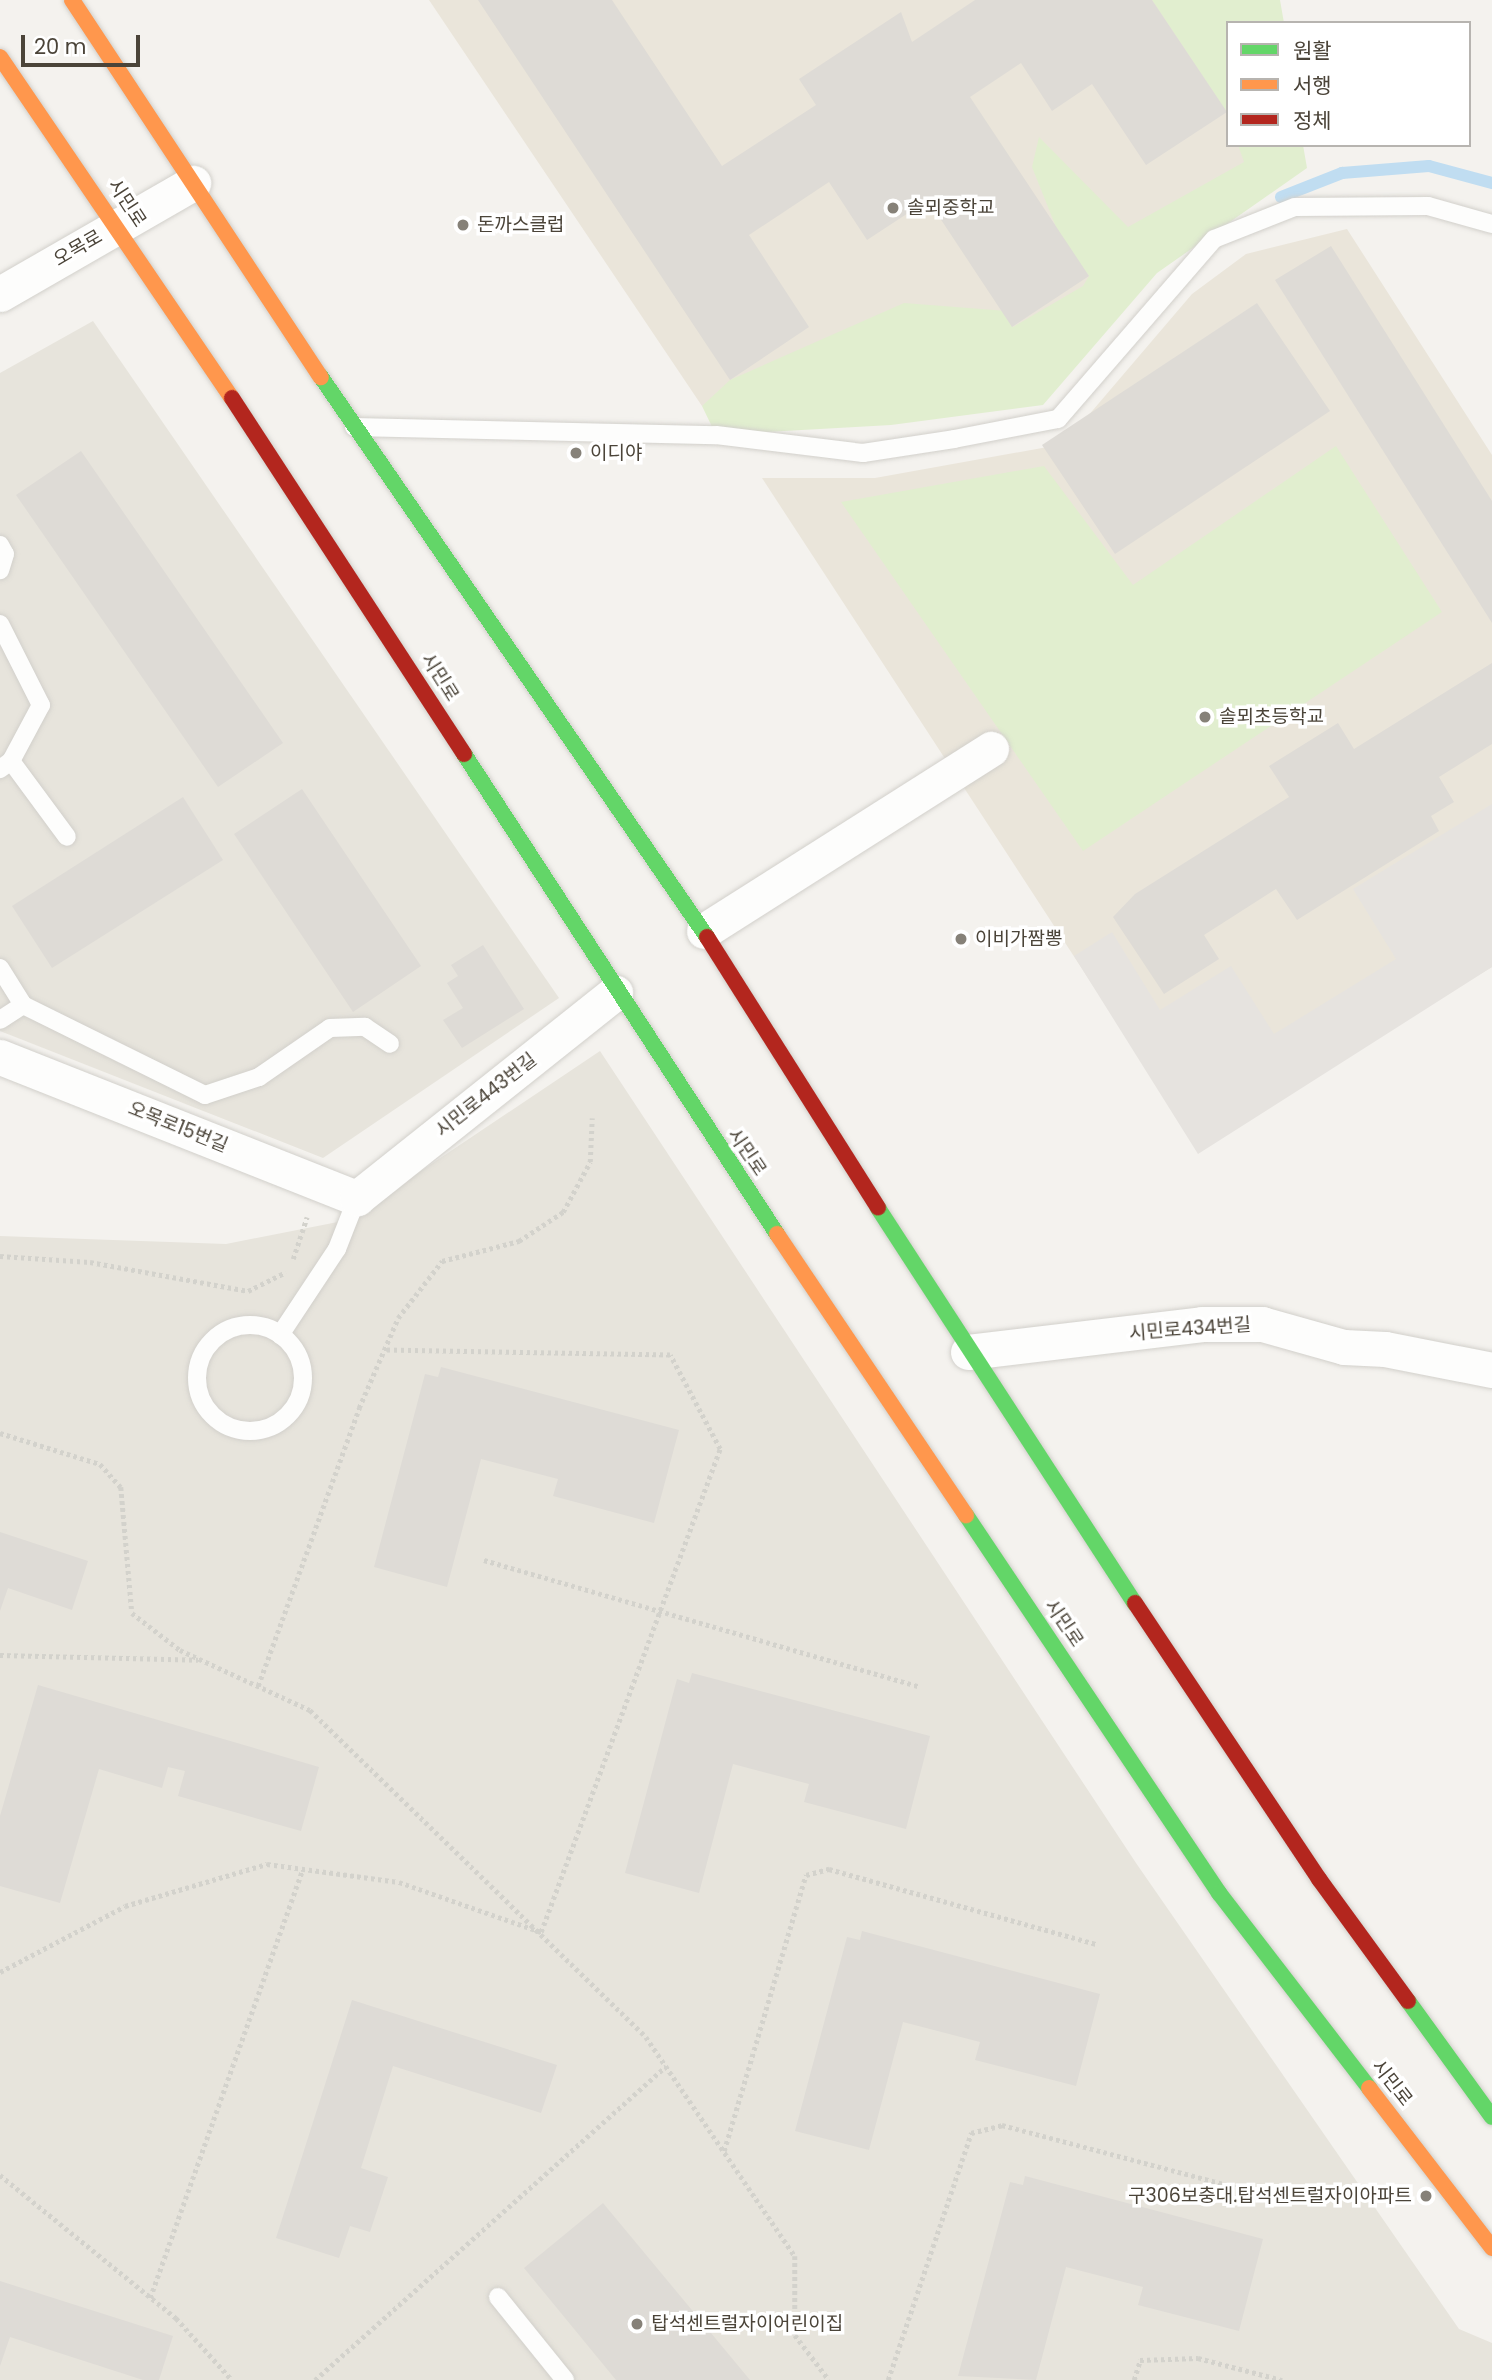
<!DOCTYPE html>
<html>
<head>
<meta charset="utf-8">
<style>
	body { margin:0 }
	#map { position:relative; width:1492px; height:2380px; overflow:hidden; background:#f4f2ee; font-family:Poppins,"Noto Sans KR",sans-serif }
	div>[style] { position:absolute }
	.residential>* { inset:0; background:#e7e4dc }
	.education>* { inset:0; background:#eae5da }
	.green>* { inset:0; background:#e1eecf }
	.parking>* { inset:0; background:#e6e3df }
	.stream>* { height:12px; margin:-6px; padding:0 6px; transform-origin:6px; border-radius:6px; background:#c0ddf1 }
	.building>* { inset:0; background:#dedbd6 }
	.path>* { height:4.5px; margin-top:-2.25px; transform-origin:0; background:repeating-linear-gradient(90deg,#d3d2cc 0 3.5px,transparent 0 7px) }
	.roads { filter:drop-shadow(0 0 2px #d2d0cb) drop-shadow(0 0 2px #d2d0cb) }
	.lane>* { height:18px; margin:-9px; padding:0 9px; transform-origin:9px; border-radius:9px; background:#fdfdfc }
	.lane>.ring { margin:-9px; padding:0; box-sizing:content-box; background:none; border:18px solid #fdfdfc; border-radius:50% }
	.street>* { height:35px; margin:-17.5px; padding:0 17.5px; transform-origin:17.5px; border-radius:17.5px; background:#fdfdfc }
	.fast>* { height:16px; margin:-8px; padding:0 8px; transform-origin:8px; border-radius:8px; background:#63d668 }
	.slow>* { height:16px; margin:-8px; padding:0 8px; transform-origin:8px; border-radius:8px; background:#ff974d }
	.jam>* { height:16px; margin:-8px; padding:0 8px; transform-origin:8px; border-radius:8px; background:#b3261e }
	.dots>* { width:19px; height:19px; translate:-50% -50%; box-sizing:border-box; border:4px solid #fff; border-radius:50% }
	span { translate:-50% -50%; white-space:nowrap; text-align:center; line-height:1.15; -webkit-text-stroke:7px #fff; paint-order:stroke }
	.street-label { font-size:19px; color:#4b4439 }
	.poi-label { font-size:19px; color:#4b4439 }
	.left { translate:0 -50%; text-align:left }
	.right { translate:-100% -50%; text-align:right }
	.legend { position:absolute; left:1226px; top:21px; width:245px; height:126px; box-sizing:border-box; background:#fff; border:2px solid #b7b4b0; margin:0; padding:9px 12px; list-style:none; font-size:21px; color:#4b4439 }
	.legend li { display:flex; align-items:center; gap:14px; height:35px }
	.legend b { width:35px; border:2px solid #b7b4b0 }
	.scale { position:absolute; left:21px; top:35px; width:119px; height:32px; box-sizing:border-box; border:4px solid #4b4439; border-top:0; padding-left:9px; font-size:21px; line-height:24px; white-space:nowrap; color:#4b4439; -webkit-text-stroke:5px #fff; paint-order:stroke }
</style>
</head>
<body>
<div id="map">
	<div class="residential">
		<i style="clip-path:polygon(93px 321px,559px 998px,323px 1158px,0 1031px,0 373px)"></i>
		<i style="clip-path:polygon(600px 1051px,1136px 1863px,1459px 2329px,1492px 2343px,1492px 2380px,0 2380px,0 1236px,226px 1244px,348px 1220px)"></i>
	</div>
	<div class="education">
		<i style="clip-path:polygon(429px 0,1179px 0,1228px 70px,1228px 145px,1280px 145px,1141px 256px,1022px 397px,847px 413px,702px 406px)"></i>
		<i style="clip-path:polygon(1347px 229px,1492px 455px,1492px 967px,1195px 1142px,762px 478px,875px 478px,1064px 444px,1192px 294px,1246px 254px)"></i>
	</div>
	<div class="green">
		<i style="clip-path:polygon(1152px 0,1280px 0,1284px 23px,1228px 23px,1228px 114px)"></i>
		<i style="clip-path:polygon(1039px 137px,1128px 227px,1244px 162px,1238px 145px,1303px 145px,1307px 168px,1157px 273px,1043px 405px,891px 425px,716px 435px,702px 406px,730px 380px,904px 303px,1007px 311px,1013px 327px,1083px 286px,1089px 276px,1060px 237px,1032px 167px)"></i>
		<i style="clip-path:polygon(1336px 446px,1442px 612px,1083px 851px,841px 502px,1044px 466px,1133px 585px)"></i>
	</div>
	<div class="parking">
		<i style="clip-path:polygon(1492px 804px,1492px 967px,1198px 1154px,1074px 956px,1112px 932px,1160px 1010px,1231px 966px,1274px 1034px,1396px 959px,1353px 889px)"></i>
	</div>
	<div class="stream">
		<i style="left:1281px;top:197px;width:66px;rotate:-21.5deg"></i>
		<i style="left:1342px;top:173px;width:87px;rotate:-4.6deg"></i>
		<i style="left:1429px;top:166px;width:65px;rotate:15.1deg"></i>
	</div>
	<div class="building">
		<i style="clip-path:polygon(478px 0,612px 0,722px 166px,816px 105px,799px 79px,901px 12px,912px 42px,975px 0,1152px 0,1227px 112px,1146px 165px,1092px 84px,1052px 111px,1021px 63px,970px 97px,1089px 276px,1012px 327px,928px 200px,867px 240px,829px 182px,749px 235px,809px 327px,730px 380px)"></i>
		<i style="clip-path:polygon(1331px 246px,1492px 501px,1492px 623px,1275px 280px)"></i>
		<i style="clip-path:polygon(1257px 303px,1330px 411px,1115px 554px,1042px 445px)"></i>
		<i style="clip-path:polygon(81px 451px,283px 743px,218px 787px,16px 495px)"></i>
		<i style="clip-path:polygon(1492px 663px,1492px 744px,1439px 777px,1454px 802px,1431px 816px,1439px 831px,1297px 920px,1276px 889px,1204px 935px,1219px 959px,1164px 994px,1113px 917px,1135px 894px,1289px 797px,1269px 766px,1338px 723px,1354px 749px)"></i>
		<i style="clip-path:polygon(302px 789px,421px 966px,353px 1012px,234px 834px)"></i>
		<i style="clip-path:polygon(183px 797px,223px 860px,52px 968px,12px 906px)"></i>
		<i style="clip-path:polygon(483px 945px,524px 1009px,462px 1048px,443px 1020px,463px 1008px,447px 983px,458px 976px,451px 965px)"></i>
		<i style="clip-path:polygon(441px 1367px,679px 1430px,654px 1523px,553px 1496px,558px 1479px,481px 1459px,447px 1587px,374px 1567px,425px 1374px,438px 1377px)"></i>
		<i style="clip-path:polygon(0 1532px,88px 1561px,72px 1610px,8px 1588px,0 1611px)"></i>
		<i style="clip-path:polygon(692px 1673px,930px 1736px,906px 1829px,804px 1802px,809px 1784px,733px 1764px,699px 1893px,625px 1873px,677px 1679px,689px 1683px)"></i>
		<i style="clip-path:polygon(38px 1685px,319px 1767px,301px 1831px,178px 1796px,185px 1771px,168px 1767px,162px 1788px,99px 1769px,60px 1903px,0 1886px,0 1816px)"></i>
		<i style="clip-path:polygon(862px 1931px,1100px 1994px,1076px 2086px,975px 2060px,980px 2042px,903px 2022px,869px 2150px,795px 2131px,847px 1937px,860px 1940px)"></i>
		<i style="clip-path:polygon(352px 2000px,557px 2065px,541px 2113px,393px 2066px,361px 2168px,388px 2177px,370px 2232px,350px 2226px,339px 2258px,276px 2238px)"></i>
		<i style="clip-path:polygon(1025px 2176px,1263px 2239px,1239px 2331px,1138px 2305px,1143px 2287px,1066px 2267px,1036px 2380px,958px 2376px,1010px 2182px,1023px 2185px)"></i>
		<i style="clip-path:polygon(603px 2203px,750px 2380px,616px 2380px,524px 2268px)"></i>
		<i style="clip-path:polygon(0 2281px,173px 2336px,159px 2380px,143px 2380px,10px 2337px,0 2366px)"></i>
	</div>
	<div class="path">
		<i style="left:0;top:1256px;width:90px;rotate:3.8deg"></i>
		<i style="left:90px;top:1262px;width:161px;rotate:10.4deg"></i>
		<i style="left:248px;top:1291px;width:42px;rotate:-26.6deg"></i>
		<i style="left:293px;top:1259px;width:44px;rotate:-71.6deg"></i>
		<i style="left:0;top:1433px;width:105px;rotate:17.2deg"></i>
		<i style="left:100px;top:1464px;width:31px;rotate:48deg"></i>
		<i style="left:121px;top:1487px;width:126px;rotate:85deg"></i>
		<i style="left:132px;top:1613px;width:61px;rotate:37.6deg"></i>
		<i style="left:180px;top:1650px;width:143px;rotate:24.8deg"></i>
		<i style="left:310px;top:1710px;width:469px;rotate:44.2deg"></i>
		<i style="left:646px;top:2037px;width:265px;rotate:55.8deg"></i>
		<i style="left:795px;top:2256px;width:79px;rotate:90deg"></i>
		<i style="left:795px;top:2335px;width:56px;rotate:52.9deg"></i>
		<i style="left:484px;top:1560px;width:452px;rotate:16.2deg"></i>
		<i style="left:0;top:1655px;width:198px;rotate:1.4deg"></i>
		<i style="left:258px;top:1686px;width:296px;rotate:-70deg"></i>
		<i style="left:359px;top:1408px;width:98px;rotate:-66.6deg"></i>
		<i style="left:398px;top:1318px;width:72px;rotate:-52.3deg"></i>
		<i style="left:442px;top:1261px;width:80px;rotate:-14.6deg"></i>
		<i style="left:519px;top:1241px;width:53px;rotate:-33.4deg"></i>
		<i style="left:563px;top:1212px;width:57px;rotate:-61.6deg"></i>
		<i style="left:590px;top:1162px;width:44px;rotate:-87.4deg"></i>
		<i style="left:0;top:1972px;width:141px;rotate:-27.8deg"></i>
		<i style="left:125px;top:1906px;width:148px;rotate:-16.5deg"></i>
		<i style="left:267px;top:1864px;width:133px;rotate:7.8deg"></i>
		<i style="left:399px;top:1882px;width:151px;rotate:19.4deg"></i>
		<i style="left:541px;top:1932px;width:515px;rotate:-69.67deg"></i>
		<i style="left:720px;top:1449px;width:106px;rotate:-118deg"></i>
		<i style="left:670px;top:1355px;width:285px;rotate:-179deg"></i>
		<i style="left:724px;top:2151px;width:288px;rotate:-73.5deg"></i>
		<i style="left:806px;top:1875px;width:24px;rotate:-15deg"></i>
		<i style="left:829px;top:1869px;width:277px;rotate:15.7deg"></i>
		<i style="left:0;top:2175px;width:227px;rotate:39.1deg"></i>
		<i style="left:176px;top:2318px;width:84px;rotate:47.9deg"></i>
		<i style="left:150px;top:2298px;width:455px;rotate:-70.4deg"></i>
		<i style="left:315px;top:2380px;width:471px;rotate:-41.8deg"></i>
		<i style="left:888px;top:2380px;width:261px;rotate:-71.4deg"></i>
		<i style="left:971px;top:2133px;width:32px;rotate:-14deg"></i>
		<i style="left:1002px;top:2125px;width:269px;rotate:14.9deg"></i>
		<i style="left:1134px;top:2380px;width:21px;rotate:-73deg"></i>
		<i style="left:1140px;top:2360px;width:58px;rotate:-2deg"></i>
		<i style="left:1198px;top:2358px;width:87px;rotate:14.7deg"></i>
	</div>
	<div class="roads">
		<div class="lane">
			<i style="left:354px;top:427px;width:362px;rotate:1.3deg"></i>
			<i style="left:716px;top:435px;width:148px;rotate:7deg"></i>
			<i style="left:863px;top:453px;width:92px;rotate:-8.7deg"></i>
			<i style="left:954px;top:439px;width:106px;rotate:-10.9deg"></i>
			<i style="left:1058px;top:419px;width:238px;rotate:-49.1deg"></i>
			<i style="left:1214px;top:239px;width:87px;rotate:-21.6deg"></i>
			<i style="left:1295px;top:207px;width:133px;rotate:-0.4deg"></i>
			<i style="left:1428px;top:206px;width:66px;rotate:15.7deg"></i>
			<i style="left:0;top:545px;width:10px;rotate:61deg"></i>
			<i style="left:5px;top:554px;width:17px;rotate:107deg"></i>
			<i style="left:0;top:624px;width:91px;rotate:63.2deg"></i>
			<i style="left:41px;top:705px;width:64px;rotate:118.2deg"></i>
			<i style="left:11px;top:761px;width:14px;rotate:144deg"></i>
			<i style="left:11px;top:761px;width:94px;rotate:53.6deg"></i>
			<i style="left:0;top:968px;width:44px;rotate:58.1deg"></i>
			<i style="left:23px;top:1005px;width:27px;rotate:147deg"></i>
			<i style="left:23px;top:1005px;width:203px;rotate:26.3deg"></i>
			<i style="left:205px;top:1095px;width:57px;rotate:-18.4deg"></i>
			<i style="left:259px;top:1077px;width:86px;rotate:-34.6deg"></i>
			<i style="left:330px;top:1028px;width:35px;rotate:-2deg"></i>
			<i style="left:365px;top:1027px;width:30px;rotate:34deg"></i>
			<i class="ring" style="left:197px;top:1325px;width:88px;height:88px"></i>
			<i style="left:280px;top:1335px;width:103px;rotate:-56.5deg"></i>
			<i style="left:337px;top:1249px;width:55px;rotate:-68.6deg"></i>
			<i style="left:498px;top:2297px;width:107px;rotate:51.1deg"></i>
		</div>
		<div class="street">
			<i style="left:0;top:294px;width:223px;rotate:-29.9deg"></i>
			<i style="left:704px;top:931px;width:340px;rotate:-32.4deg"></i>
			<i style="left:0;top:1057px;width:384px;rotate:21.6deg"></i>
			<i style="left:357px;top:1198px;width:330px;rotate:-38.5deg"></i>
			<i style="left:968px;top:1352px;width:236px;rotate:-6.8deg"></i>
			<i style="left:1202px;top:1324px;width:60px"></i>
			<i style="left:1262px;top:1324px;width:85px;rotate:15.7deg"></i>
			<i style="left:1344px;top:1347px;width:41px;rotate:2.8deg"></i>
			<i style="left:1385px;top:1349px;width:109px;rotate:11.1deg"></i>
		</div>
		<div class="fast">
			<i style="left:321px;top:377px;width:680px;rotate:55.42deg"></i>
			<i style="left:464px;top:754px;width:573px;rotate:56.89deg"></i>
			<i style="left:878px;top:1208px;width:471px;rotate:57deg"></i>
			<i style="left:966px;top:1515px;width:455px;rotate:56.2deg"></i>
			<i style="left:1219px;top:1893px;width:246px;rotate:52.4deg"></i>
			<i style="left:1408px;top:2001px;width:143px;rotate:54.1deg"></i>
		</div>
		<div class="slow">
			<i style="left:72px;top:0;width:452px;rotate:56.6deg"></i>
			<i style="left:0;top:57px;width:412px;rotate:55.8deg"></i>
			<i style="left:777px;top:1234px;width:339px;rotate:56.1deg"></i>
			<i style="left:1369px;top:2088px;width:202px;rotate:52.4deg"></i>
		</div>
		<div class="jam">
			<i style="left:232px;top:398px;width:425px;rotate:56.9deg"></i>
			<i style="left:707px;top:937px;width:320px;rotate:57.7deg"></i>
			<i style="left:1135px;top:1603px;width:332px;rotate:56.3deg"></i>
			<i style="left:1319px;top:1879px;width:151px;rotate:53.9deg"></i>
		</div>
	</div>
	<div class="dots">
		<i style="left:893px;top:208px;background:#868178"></i>
		<i style="left:463px;top:225px;background:#868178"></i>
		<i style="left:576px;top:453px;background:#868178"></i>
		<i style="left:1205px;top:717px;background:#868178"></i>
		<i style="left:961px;top:939px;background:#868178"></i>
		<i style="left:1426px;top:2196px;background:#868178"></i>
		<i style="left:637px;top:2324px;background:#868178"></i>
	</div>
	<div class="street-label">
		<span style="left:127px;top:203px;rotate:57deg">시민로</span>
		<span style="left:78px;top:248px;rotate:-30deg">오목로</span>
		<span style="left:440px;top:677px;rotate:58deg">시민로</span>
		<span style="left:486px;top:1095px;rotate:-38deg">시민로443번길</span>
		<span style="left:178px;top:1127px;rotate:22deg">오목로15번길</span>
		<span style="left:747px;top:1152px;rotate:56deg">시민로</span>
		<span style="left:1190px;top:1329px;rotate:-4deg">시민로434번길</span>
		<span style="left:1064px;top:1623px;rotate:56deg">시민로</span>
		<span style="left:1392px;top:2083px;rotate:52deg">시민로</span>
	</div>
	<div class="poi-label">
		<span class="left" style="left:907px;top:208px">솔뫼중학교</span>
		<span class="left" style="left:477px;top:225px">돈까스클럽</span>
		<span class="left" style="left:590px;top:453px">이디야</span>
		<span class="left" style="left:1219px;top:717px">솔뫼초등학교</span>
		<span class="left" style="left:975px;top:939px">이비가짬뽕</span>
		<span class="right" style="left:1412px;top:2196px">구306보충대.탑석센트럴자이아파트</span>
		<span class="left" style="left:651px;top:2324px">탑석센트럴자이어린이집</span>
	</div>
	<ul class="legend">
	<li><b style="height:9px;background:#63d668"></b>원활</li>
	<li><b style="height:9px;background:#ff974d"></b>서행</li>
	<li><b style="height:9px;background:#b3261e"></b>정체</li>
	</ul>
	<div class="scale">20 m</div>
</div>
</body>
</html>
